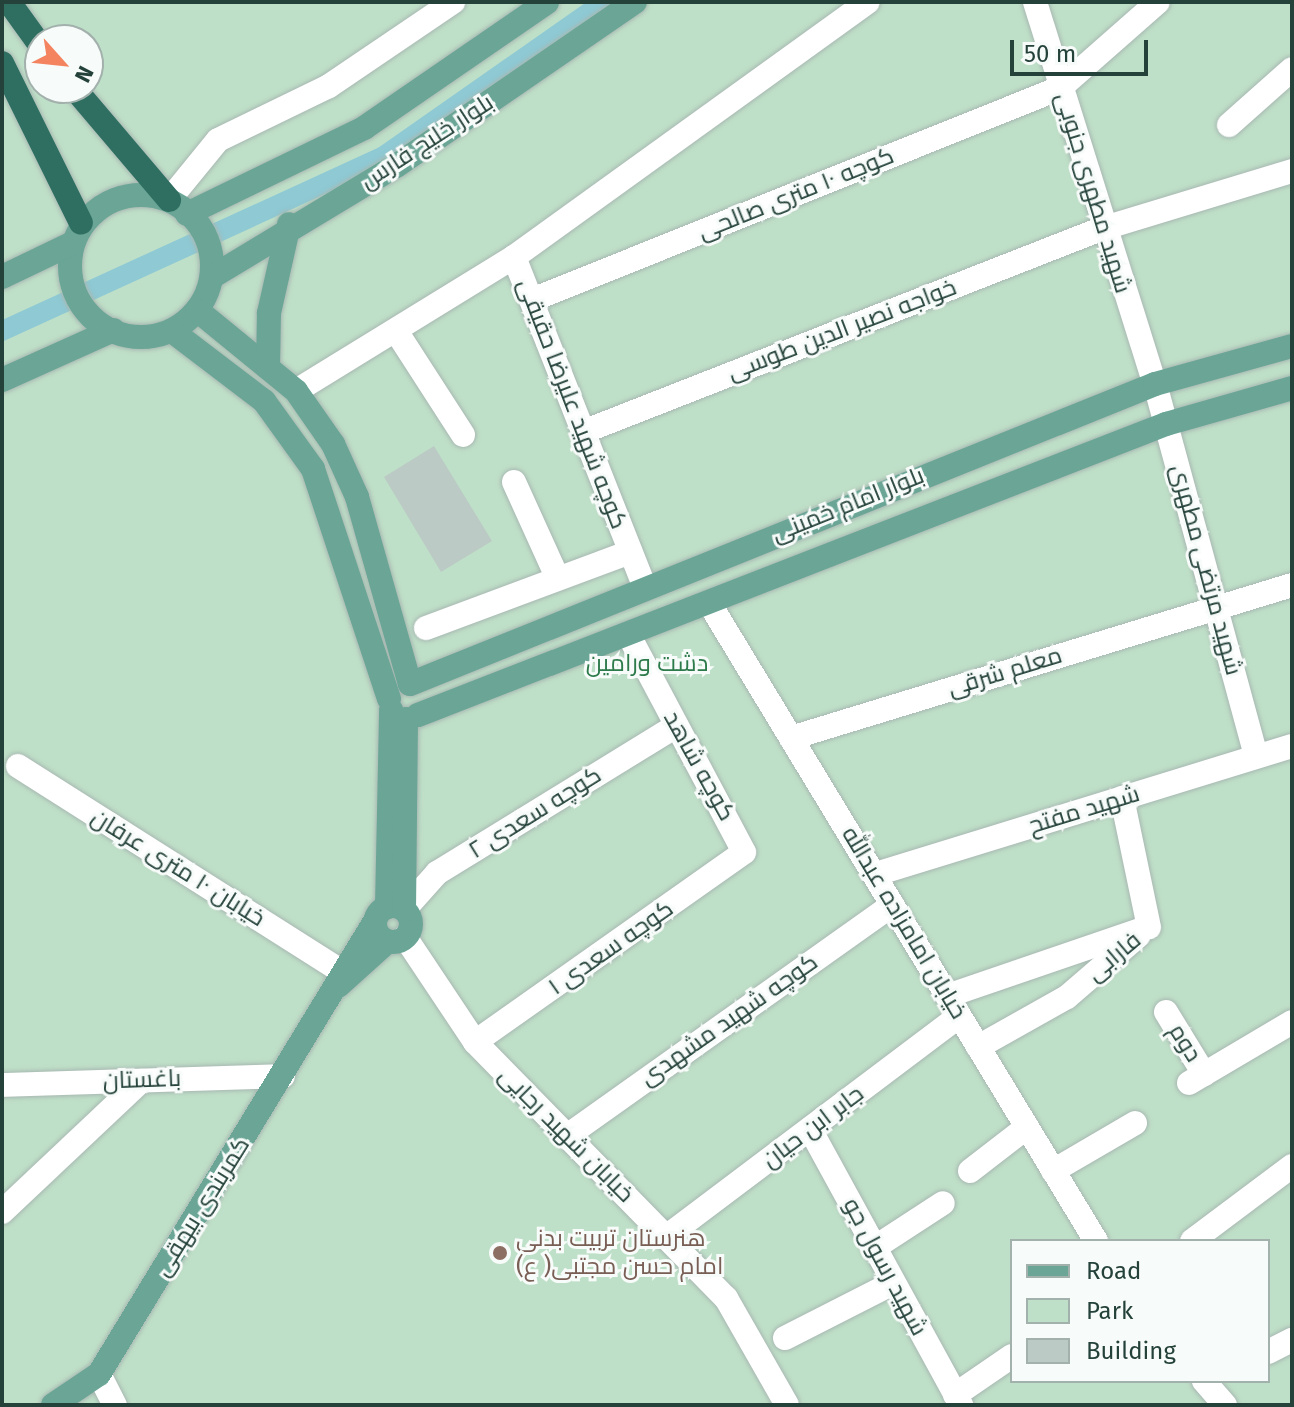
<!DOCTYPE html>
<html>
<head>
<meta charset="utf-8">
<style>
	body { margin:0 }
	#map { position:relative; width:1294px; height:1407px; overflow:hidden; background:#e6efeb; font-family:"Fira Sans",Cairo,sans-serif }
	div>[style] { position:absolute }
	.green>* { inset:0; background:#bfe0c8 }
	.canal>* { height:20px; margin:-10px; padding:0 10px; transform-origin:10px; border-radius:10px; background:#8ec9d4 }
	.building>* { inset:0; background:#bbcac4 }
	.roads { filter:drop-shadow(0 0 2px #a8b8b2) drop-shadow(0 0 2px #a8b8b2) }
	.minor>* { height:24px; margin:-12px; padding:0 12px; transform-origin:12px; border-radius:12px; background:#fff }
	.major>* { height:24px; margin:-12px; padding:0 12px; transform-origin:12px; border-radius:12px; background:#6aa596 }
	.major>.ring { margin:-12px; padding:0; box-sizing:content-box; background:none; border:24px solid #6aa596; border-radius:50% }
	.highway>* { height:24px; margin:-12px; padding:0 12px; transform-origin:12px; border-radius:12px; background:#2f6f62 }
	.dots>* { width:22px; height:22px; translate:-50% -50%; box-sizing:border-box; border:4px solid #f7fbf9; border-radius:50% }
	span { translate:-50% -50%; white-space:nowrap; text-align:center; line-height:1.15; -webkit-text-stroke:6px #f7fbf9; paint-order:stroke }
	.street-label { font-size:24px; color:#24423a }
	.park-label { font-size:24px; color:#2d7a4b }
	.education-label { font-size:24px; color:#785e54 }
	.left { translate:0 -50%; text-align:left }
	.frame { position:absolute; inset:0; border:4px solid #24423a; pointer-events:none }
	.legend { position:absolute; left:1010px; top:1239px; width:260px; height:144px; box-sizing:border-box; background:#f7fbf9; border:2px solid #a3b1ad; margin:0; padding:10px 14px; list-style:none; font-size:24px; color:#24423a }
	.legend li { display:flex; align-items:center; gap:16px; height:40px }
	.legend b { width:40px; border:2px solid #a3b1ad }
	.north { position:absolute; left:24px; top:24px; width:80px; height:80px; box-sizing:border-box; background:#f7fbf9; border:2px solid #a3b1ad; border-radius:50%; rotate:117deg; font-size:22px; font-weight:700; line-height:32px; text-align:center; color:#24423a }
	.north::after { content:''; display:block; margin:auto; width:28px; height:36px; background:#f4845f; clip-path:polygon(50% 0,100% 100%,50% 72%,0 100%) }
	.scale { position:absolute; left:1010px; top:40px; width:138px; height:36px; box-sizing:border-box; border:4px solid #24423a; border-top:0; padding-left:10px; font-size:24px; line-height:28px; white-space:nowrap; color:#24423a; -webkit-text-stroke:6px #f7fbf9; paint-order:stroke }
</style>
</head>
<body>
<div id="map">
	<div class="green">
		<i style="clip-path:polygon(evenodd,2px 2px,1292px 2px,1292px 1405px,2px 1405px,2px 2px,40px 40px,88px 40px,88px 88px,40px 88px,40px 40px,2px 2px,1012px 1241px,1268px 1241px,1268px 1381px,1012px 1381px,1012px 1241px)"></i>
	</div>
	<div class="canal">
		<i style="left:2px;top:331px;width:420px;rotate:-24.6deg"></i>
		<i style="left:384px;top:156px;width:269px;rotate:-35deg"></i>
	</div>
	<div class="building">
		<i style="clip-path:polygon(434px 446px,492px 541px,441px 572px,384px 477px)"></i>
	</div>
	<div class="roads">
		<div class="minor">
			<i style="left:1035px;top:2px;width:400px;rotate:72.6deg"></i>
			<i style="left:1155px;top:384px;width:385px;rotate:74.8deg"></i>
			<i style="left:1229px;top:125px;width:84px;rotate:-41.6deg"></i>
			<i style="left:169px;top:200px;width:77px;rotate:-50.8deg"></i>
			<i style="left:218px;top:140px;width:123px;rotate:-25.9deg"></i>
			<i style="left:329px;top:86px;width:150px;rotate:-34.1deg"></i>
			<i style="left:514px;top:257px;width:354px;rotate:68.4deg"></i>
			<i style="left:532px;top:300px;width:569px;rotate:-21.88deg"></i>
			<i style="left:1060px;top:88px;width:130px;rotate:-41.3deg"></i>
			<i style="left:398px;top:334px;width:120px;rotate:57.2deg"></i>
			<i style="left:296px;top:391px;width:256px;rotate:-31.6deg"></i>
			<i style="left:514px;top:257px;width:436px;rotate:-35.8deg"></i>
			<i style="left:583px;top:432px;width:556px;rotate:-21.4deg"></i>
			<i style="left:1101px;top:229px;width:200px;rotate:-16.9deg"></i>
			<i style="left:514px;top:482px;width:104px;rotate:65.6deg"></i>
			<i style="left:711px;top:606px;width:743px;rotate:58.77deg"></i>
			<i style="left:426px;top:628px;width:218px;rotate:-20.4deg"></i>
			<i style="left:791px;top:738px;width:524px;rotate:-16.98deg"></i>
			<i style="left:18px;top:766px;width:380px;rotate:32.4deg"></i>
			<i style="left:1122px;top:798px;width:132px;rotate:78.2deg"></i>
			<i style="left:876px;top:874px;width:435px;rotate:-17.1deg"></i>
			<i style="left:404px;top:910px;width:50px;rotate:-48.3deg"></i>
			<i style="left:437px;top:873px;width:281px;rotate:-31.6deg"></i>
			<i style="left:405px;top:937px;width:126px;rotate:56.3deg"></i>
			<i style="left:475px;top:1042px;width:359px;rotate:45.6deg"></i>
			<i style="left:726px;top:1298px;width:123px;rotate:60.3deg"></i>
			<i style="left:947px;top:996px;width:213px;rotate:-18.9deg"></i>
			<i style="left:1166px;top:1012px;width:73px;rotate:58.5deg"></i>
			<i style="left:475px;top:1042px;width:329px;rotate:-35.2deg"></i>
			<i style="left:744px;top:852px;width:242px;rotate:-118deg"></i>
			<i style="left:978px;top:1047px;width:102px;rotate:-29.3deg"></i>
			<i style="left:1067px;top:997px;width:94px;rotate:-40.7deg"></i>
			<i style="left:1189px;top:1083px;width:120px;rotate:-30.6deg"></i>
			<i style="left:2px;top:1085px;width:281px;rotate:-1.8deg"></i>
			<i style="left:810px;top:1129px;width:315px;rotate:61.3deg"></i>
			<i style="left:567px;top:1136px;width:399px;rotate:-35.4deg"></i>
			<i style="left:970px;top:1171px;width:72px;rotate:-37.7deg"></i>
			<i style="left:1053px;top:1171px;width:95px;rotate:-30.3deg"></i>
			<i style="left:2px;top:1212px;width:191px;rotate:-43.3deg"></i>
			<i style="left:666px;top:1237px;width:367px;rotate:-37deg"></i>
			<i style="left:1192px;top:1241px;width:125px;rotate:-36.9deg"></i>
			<i style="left:874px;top:1248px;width:82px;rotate:-33.1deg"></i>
			<i style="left:785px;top:1338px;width:119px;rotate:-27deg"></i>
			<i style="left:1268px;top:1352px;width:27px;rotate:-27deg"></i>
			<i style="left:99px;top:1374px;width:35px;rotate:63deg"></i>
			<i style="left:1204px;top:1381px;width:32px;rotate:49deg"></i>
			<i style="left:955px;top:1395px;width:69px;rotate:-34.4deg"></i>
		</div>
		<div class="major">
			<i class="ring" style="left:70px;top:195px;width:118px;height:118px"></i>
			<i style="left:187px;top:214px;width:197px;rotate:-25.9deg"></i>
			<i style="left:364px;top:128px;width:222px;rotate:-34.5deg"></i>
			<i style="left:215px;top:275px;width:211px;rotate:-31.1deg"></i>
			<i style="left:396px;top:166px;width:290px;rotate:-34.5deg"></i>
			<i style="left:2px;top:277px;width:76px;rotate:-25.6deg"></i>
			<i style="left:197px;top:310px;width:128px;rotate:39.3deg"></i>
			<i style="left:296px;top:391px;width:65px;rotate:55.1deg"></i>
			<i style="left:333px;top:444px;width:58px;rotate:65.6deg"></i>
			<i style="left:357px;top:497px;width:194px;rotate:74.2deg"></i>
			<i style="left:410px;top:684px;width:803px;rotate:-21.93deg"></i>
			<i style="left:1155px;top:384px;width:142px;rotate:-15.5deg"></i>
			<i style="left:172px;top:331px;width:116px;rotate:37.3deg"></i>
			<i style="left:264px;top:401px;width:84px;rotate:54.2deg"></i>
			<i style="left:313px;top:469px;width:242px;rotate:71.7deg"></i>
			<i style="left:268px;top:368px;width:55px;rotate:-89deg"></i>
			<i style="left:269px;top:313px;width:91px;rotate:-77.3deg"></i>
			<i style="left:2px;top:380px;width:122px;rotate:-24.2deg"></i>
			<i style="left:418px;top:715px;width:803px;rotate:-21.26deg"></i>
			<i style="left:1166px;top:424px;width:131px;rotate:-15.9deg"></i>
			<i class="ring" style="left:375px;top:906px;width:12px;height:12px"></i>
			<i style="left:387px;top:907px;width:197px;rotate:-88.8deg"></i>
			<i style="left:404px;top:910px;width:191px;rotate:-89.4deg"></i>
			<i style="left:338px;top:986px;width:66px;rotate:-41.9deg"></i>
			<i style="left:53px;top:1405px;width:55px;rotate:-34deg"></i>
			<i style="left:99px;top:1374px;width:530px;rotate:-58.65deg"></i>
		</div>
		<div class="highway">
			<i style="left:9px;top:2px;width:53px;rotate:54.2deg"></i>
			<i style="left:2px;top:63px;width:178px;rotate:63.7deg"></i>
			<i style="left:74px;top:88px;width:147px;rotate:49.7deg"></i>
		</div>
	</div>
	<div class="dots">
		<i style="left:500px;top:1253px;background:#8d6e63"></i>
	</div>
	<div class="street-label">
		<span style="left:427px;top:142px;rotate:-33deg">بلوار خلیج فارس</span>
		<span style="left:1093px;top:193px;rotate:73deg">شهید مطهری جنوبی</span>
		<span style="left:796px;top:194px;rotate:-22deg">کوچه ۱۰ متری صالحی</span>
		<span style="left:842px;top:330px;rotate:-21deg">خواجه نصیر الدین طوسی</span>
		<span style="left:572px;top:404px;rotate:69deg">کوچه شهید علیرضا حقیقی</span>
		<span style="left:848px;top:505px;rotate:-22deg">بلوار امام خمینی</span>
		<span style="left:1206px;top:570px;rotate:75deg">شهید مرتضی مطهری</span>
		<span style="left:1005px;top:672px;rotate:-17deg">معلم شرقی</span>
		<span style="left:699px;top:766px;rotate:61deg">کوچه شاهد</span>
		<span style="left:1084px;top:810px;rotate:-17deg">شهید مفتح</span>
		<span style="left:535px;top:813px;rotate:-32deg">کوچه سعدی ۲</span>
		<span style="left:178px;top:868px;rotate:32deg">خیابان ۱۰ متری عرفان</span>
		<span style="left:904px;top:923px;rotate:59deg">خیابان امامزاده عبدالله</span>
		<span style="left:611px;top:948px;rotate:-35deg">کوچه سعدی ۱</span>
		<span style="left:1114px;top:957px;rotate:-40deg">فارابی</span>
		<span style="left:729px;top:1020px;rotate:-35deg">کوچه شهید مشهدی</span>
		<span style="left:1185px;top:1043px;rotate:58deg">دوم</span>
		<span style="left:142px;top:1080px;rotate:-2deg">باغستان</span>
		<span style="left:813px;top:1127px;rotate:-37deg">جابر ابن حیان</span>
		<span style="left:566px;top:1135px;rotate:45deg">خیابان شهید رجایی</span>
		<span style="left:202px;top:1207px;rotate:-58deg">کمربندی بیهقی</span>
		<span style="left:885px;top:1267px;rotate:62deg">شهید رسول جو</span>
	</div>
	<div class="park-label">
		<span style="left:647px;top:664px">دشت ورامین</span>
	</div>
	<div class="education-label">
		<span class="left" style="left:516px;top:1253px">هنرستان تربیت بدنی<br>امام حسن مجتبی( ع)</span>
	</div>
	<div class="frame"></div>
	<ul class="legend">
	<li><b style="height:10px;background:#6aa596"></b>Road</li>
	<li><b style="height:22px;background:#bfe0c8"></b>Park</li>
	<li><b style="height:22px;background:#bbcac4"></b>Building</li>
	</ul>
	<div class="north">N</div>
	<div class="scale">50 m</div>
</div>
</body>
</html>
